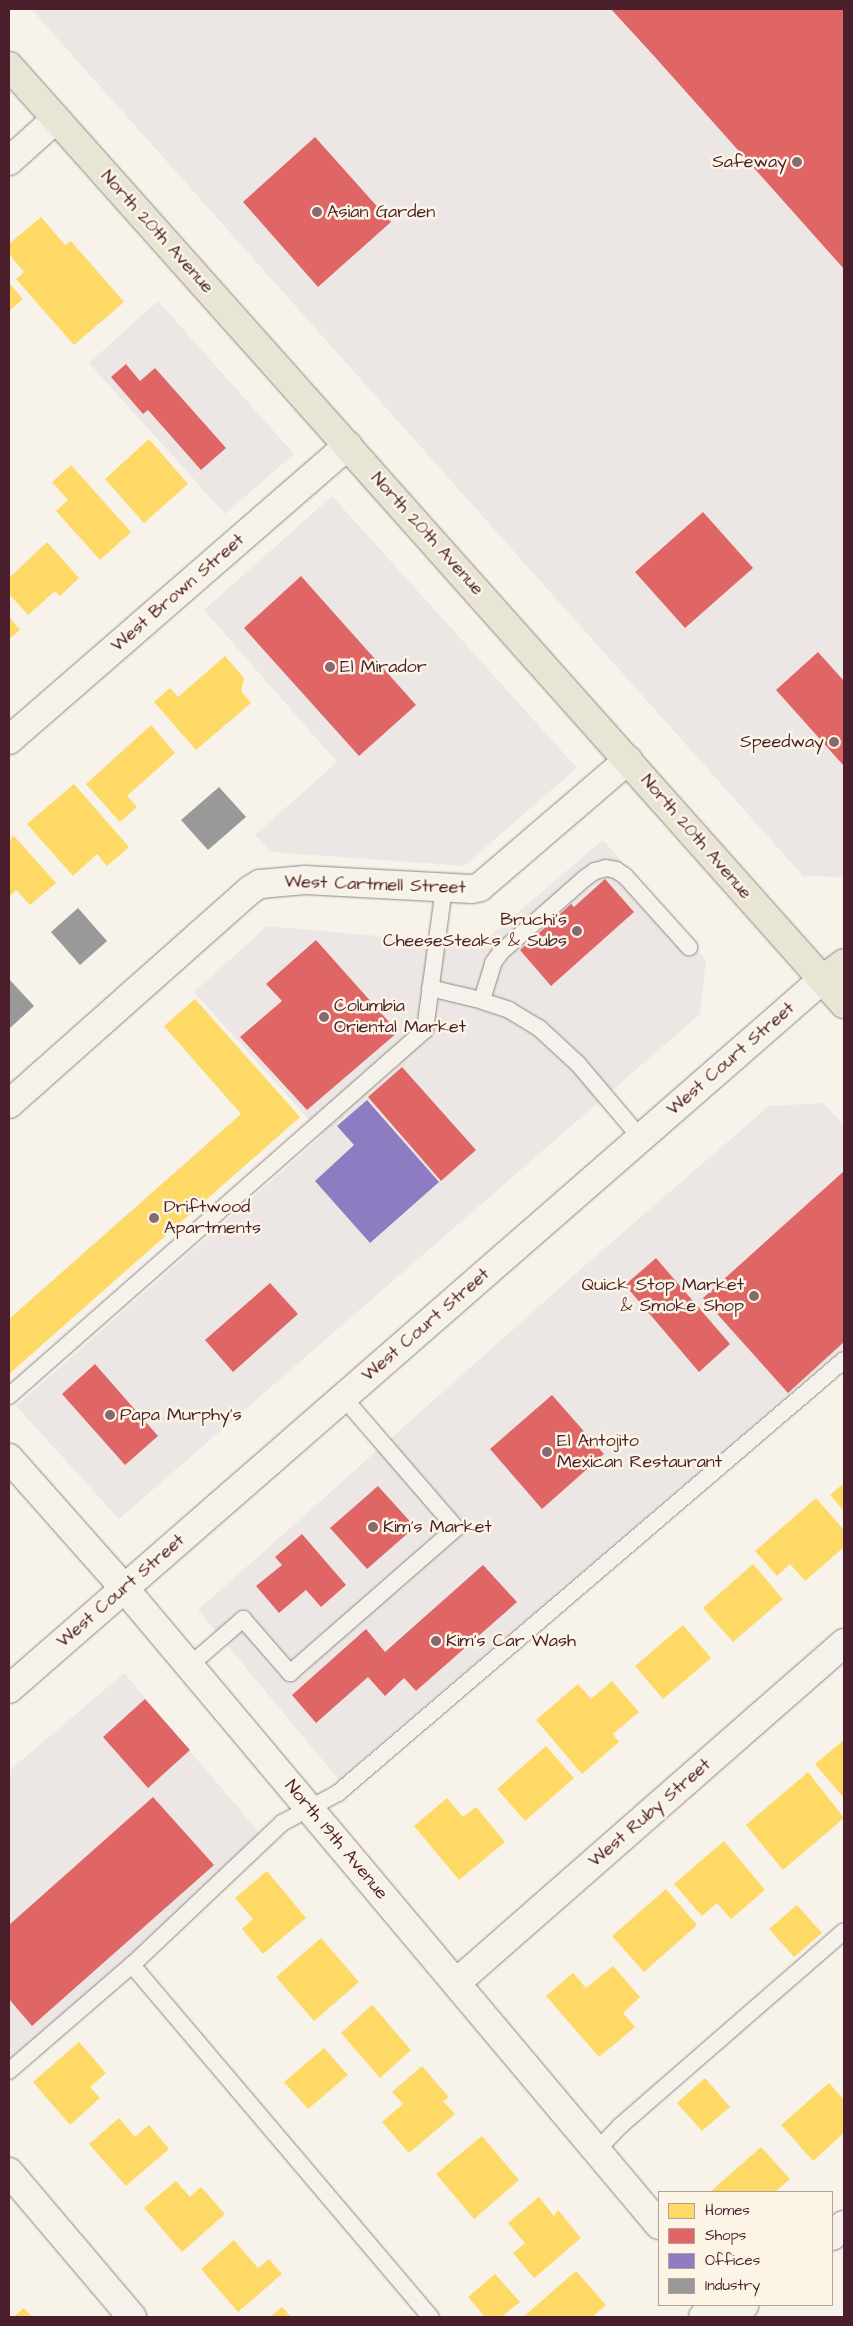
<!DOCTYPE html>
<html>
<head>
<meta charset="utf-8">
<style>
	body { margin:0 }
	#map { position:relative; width:853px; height:2326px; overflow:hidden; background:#f7f3ea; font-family:"Architects Daughter",sans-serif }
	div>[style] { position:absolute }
	.built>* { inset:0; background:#ece7e5 }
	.homes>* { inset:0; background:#ffd966 }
	.shops>* { inset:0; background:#e06666 }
	.offices>* { inset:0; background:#8e7cc3 }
	.industry>* { inset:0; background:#999 }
	.roads { filter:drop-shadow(0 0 1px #908684) drop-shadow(0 0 1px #908684) }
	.service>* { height:16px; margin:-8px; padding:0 8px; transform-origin:8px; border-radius:8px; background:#f5f2ec }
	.minor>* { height:28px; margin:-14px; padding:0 14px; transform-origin:14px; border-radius:14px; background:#f5f2ec }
	.secondary>* { height:28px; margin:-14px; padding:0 14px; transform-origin:14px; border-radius:14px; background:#f5f2ec }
	.primary>* { height:28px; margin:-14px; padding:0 14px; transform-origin:14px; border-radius:14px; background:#e9e5d5 }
	.dots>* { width:14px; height:14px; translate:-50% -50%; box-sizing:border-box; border:2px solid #fcf5e5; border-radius:50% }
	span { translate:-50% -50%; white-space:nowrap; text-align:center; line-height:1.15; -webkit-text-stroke:5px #fcf5e5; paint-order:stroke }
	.poi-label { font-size:18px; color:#4a1f2b }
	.right { translate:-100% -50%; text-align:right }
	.left { translate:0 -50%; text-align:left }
	.street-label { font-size:18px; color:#4a1f2b }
	.frame { position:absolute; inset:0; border:10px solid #4a1f2b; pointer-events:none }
	.legend { position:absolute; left:658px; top:2191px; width:175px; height:115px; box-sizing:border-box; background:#fcf5e5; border:1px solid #b59f9b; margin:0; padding:6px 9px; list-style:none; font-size:15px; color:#4a1f2b }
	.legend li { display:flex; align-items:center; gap:10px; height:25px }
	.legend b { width:25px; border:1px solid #b59f9b }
</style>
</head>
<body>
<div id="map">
	<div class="built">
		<i style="clip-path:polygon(31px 9px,844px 9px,844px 877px,803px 876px)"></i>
		<i style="clip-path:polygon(158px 301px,294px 454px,225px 514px,89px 363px)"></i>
		<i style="clip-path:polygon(332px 496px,577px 768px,464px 866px,271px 852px,255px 835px,337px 762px,204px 610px)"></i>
		<i style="clip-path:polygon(603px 840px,706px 960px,700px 1014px,119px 1519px,16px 1406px,323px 1135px,194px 992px,267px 926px,479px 945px)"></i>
		<i style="clip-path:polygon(824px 1103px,844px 1126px,844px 1348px,339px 1780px,198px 1610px,582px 1268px,769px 1106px)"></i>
		<i style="clip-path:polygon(124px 1673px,269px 1844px,9px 2065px,9px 1771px)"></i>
	</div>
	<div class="homes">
		<i style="clip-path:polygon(41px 217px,65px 245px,71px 241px,124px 302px,74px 345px,16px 279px,24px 272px,9px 254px,9px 244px)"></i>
		<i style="clip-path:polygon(9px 283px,23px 299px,9px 311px)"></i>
		<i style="clip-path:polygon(149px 439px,188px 484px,144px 523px,105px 479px)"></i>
		<i style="clip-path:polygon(71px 465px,131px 532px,100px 560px,56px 511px,68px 500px,52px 482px)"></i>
		<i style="clip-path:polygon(47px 542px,79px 578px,60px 596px,55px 591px,28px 615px,9px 594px,9px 578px)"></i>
		<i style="clip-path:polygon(9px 617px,20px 630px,9px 639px)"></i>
		<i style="clip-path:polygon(225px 656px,244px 678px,241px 691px,251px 703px,196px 750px,154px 702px,170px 688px,178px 697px)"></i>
		<i style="clip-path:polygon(151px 725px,175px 753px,127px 796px,137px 807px,120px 822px,86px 784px)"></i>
		<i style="clip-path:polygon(74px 784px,129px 847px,107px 866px,97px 854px,73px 876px,27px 824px)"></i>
		<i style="clip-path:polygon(14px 836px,56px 883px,30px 905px,16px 890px,9px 897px,9px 841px)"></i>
		<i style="clip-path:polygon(195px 999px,300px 1117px,9px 1374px,9px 1319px,241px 1114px,164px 1026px)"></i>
		<i style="clip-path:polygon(844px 1483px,844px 1511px,830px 1495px)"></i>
		<i style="clip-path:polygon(816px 1498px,844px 1530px,844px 1547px,805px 1581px,790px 1564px,777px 1576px,755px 1551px)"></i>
		<i style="clip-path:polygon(753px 1564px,783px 1599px,733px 1642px,703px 1608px)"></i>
		<i style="clip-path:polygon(683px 1625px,711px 1658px,663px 1699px,635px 1666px)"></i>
		<i style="clip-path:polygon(612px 1681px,639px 1712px,613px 1734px,619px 1742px,582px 1774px,536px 1720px,578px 1684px,591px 1699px)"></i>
		<i style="clip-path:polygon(844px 1740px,844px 1798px,815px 1764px)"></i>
		<i style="clip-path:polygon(546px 1746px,574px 1778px,525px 1821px,497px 1789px)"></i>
		<i style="clip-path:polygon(808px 1772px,844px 1818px,783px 1870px,746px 1825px)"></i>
		<i style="clip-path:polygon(447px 1798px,463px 1817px,476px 1807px,505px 1842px,459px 1880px,414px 1826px)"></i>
		<i style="clip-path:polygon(724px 1841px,765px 1890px,731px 1919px,717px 1903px,702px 1916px,674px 1884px)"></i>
		<i style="clip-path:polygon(267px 1871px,306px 1918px,263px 1954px,242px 1929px,253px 1919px,235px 1898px)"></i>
		<i style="clip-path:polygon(666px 1889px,697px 1925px,644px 1972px,612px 1936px)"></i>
		<i style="clip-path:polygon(797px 1905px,822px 1933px,794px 1957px,769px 1929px)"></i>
		<i style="clip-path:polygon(321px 1938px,359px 1982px,314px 2021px,276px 1977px)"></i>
		<i style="clip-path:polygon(613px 1966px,640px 1997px,623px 2013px,635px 2027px,599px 2057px,546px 1996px,573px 1973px,586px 1988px)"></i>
		<i style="clip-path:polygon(372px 2005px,411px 2050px,380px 2078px,341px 2033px)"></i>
		<i style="clip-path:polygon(79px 2042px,106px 2073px,90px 2087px,100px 2098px,70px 2125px,33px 2082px)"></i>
		<i style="clip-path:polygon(324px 2048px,348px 2075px,308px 2109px,284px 2082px)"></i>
		<i style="clip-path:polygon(422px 2066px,449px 2097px,443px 2101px,455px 2114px,409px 2153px,382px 2122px,403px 2104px,392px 2092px)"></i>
		<i style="clip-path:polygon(705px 2078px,730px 2107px,702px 2131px,677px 2103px)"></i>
		<i style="clip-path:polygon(829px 2083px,844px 2100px,844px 2133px,813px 2161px,781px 2125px)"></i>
		<i style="clip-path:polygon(119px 2118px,135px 2137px,149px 2125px,169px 2149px,126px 2186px,89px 2144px)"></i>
		<i style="clip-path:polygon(482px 2136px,519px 2180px,474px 2219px,436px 2174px)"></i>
		<i style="clip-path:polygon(761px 2147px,790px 2179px,775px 2192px,710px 2192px)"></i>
		<i style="clip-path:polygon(176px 2181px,190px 2197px,201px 2187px,225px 2214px,182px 2252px,144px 2208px)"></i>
		<i style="clip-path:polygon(539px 2197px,554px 2216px,558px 2210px,581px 2238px,534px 2278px,513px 2253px,525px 2243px,508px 2223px)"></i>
		<i style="clip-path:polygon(234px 2240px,258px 2268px,269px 2259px,282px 2274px,238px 2312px,201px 2269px)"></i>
		<i style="clip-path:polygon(576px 2271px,606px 2305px,592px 2317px,523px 2317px)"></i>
		<i style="clip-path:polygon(495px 2274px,520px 2302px,501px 2317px,485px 2317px,468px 2297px)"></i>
		<i style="clip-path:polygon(282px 2307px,291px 2317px,270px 2317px)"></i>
		<i style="clip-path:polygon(24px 2308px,32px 2317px,13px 2317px)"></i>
	</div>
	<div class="shops">
		<i style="clip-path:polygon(611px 9px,844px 9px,844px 269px,654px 56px)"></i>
		<i style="clip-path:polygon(315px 137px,391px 222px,318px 287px,243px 202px)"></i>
		<i style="clip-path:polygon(126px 364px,140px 381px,155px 368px,226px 448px,201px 470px,148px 410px,143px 414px,111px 377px)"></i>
		<i style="clip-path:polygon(703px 512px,753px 568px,685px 628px,635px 572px)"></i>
		<i style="clip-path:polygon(301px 576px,416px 705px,359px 756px,244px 628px)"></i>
		<i style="clip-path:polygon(818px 652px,844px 681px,844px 766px,776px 690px)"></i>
		<i style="clip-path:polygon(605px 879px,634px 912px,551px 986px,520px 950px,571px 904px,574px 907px)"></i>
		<i style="clip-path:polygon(316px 940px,398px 1032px,307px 1110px,240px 1037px,282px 1001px,266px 984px)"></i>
		<i style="clip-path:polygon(402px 1067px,476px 1150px,441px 1181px,368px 1097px)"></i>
		<i style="clip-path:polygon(844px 1171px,844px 1342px,788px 1393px,703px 1298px)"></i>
		<i style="clip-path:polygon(656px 1258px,730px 1344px,699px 1372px,625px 1285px)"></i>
		<i style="clip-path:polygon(270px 1283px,298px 1314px,233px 1372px,205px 1340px)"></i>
		<i style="clip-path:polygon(95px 1364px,158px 1436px,125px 1465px,62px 1394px)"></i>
		<i style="clip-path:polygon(552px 1395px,604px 1454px,542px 1509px,490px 1449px)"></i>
		<i style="clip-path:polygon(378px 1486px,415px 1527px,367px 1569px,330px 1528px)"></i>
		<i style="clip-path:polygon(302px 1534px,346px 1585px,321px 1607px,306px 1590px,279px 1613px,256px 1586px,282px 1565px,275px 1557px)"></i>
		<i style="clip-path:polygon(483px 1565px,517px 1602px,416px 1691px,404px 1678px,385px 1696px,368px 1677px,316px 1723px,292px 1695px,366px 1629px,385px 1652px)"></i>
		<i style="clip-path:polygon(145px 1699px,190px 1750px,148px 1788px,103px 1737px)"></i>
		<i style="clip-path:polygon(153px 1797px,214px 1865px,32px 2026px,9px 1999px,9px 1925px)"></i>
	</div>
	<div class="offices">
		<i style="clip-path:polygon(367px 1100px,439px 1182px,370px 1243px,315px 1181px,354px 1145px,337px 1126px)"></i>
	</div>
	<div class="industry">
		<i style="clip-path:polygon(219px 787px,246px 817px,208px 850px,181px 820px)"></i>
		<i style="clip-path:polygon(78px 908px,107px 941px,80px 965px,51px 932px)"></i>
		<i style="clip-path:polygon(9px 979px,34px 1006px,9px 1029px)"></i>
	</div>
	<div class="roads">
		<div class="service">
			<i style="left:430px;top:988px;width:47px;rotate:13.4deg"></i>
			<i style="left:476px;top:999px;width:35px;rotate:18deg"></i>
			<i style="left:509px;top:1010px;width:35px;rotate:31deg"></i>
			<i style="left:539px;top:1028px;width:53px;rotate:42.7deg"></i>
			<i style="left:578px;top:1064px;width:96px;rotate:49.7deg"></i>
			<i style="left:482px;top:1000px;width:39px;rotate:-73deg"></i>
			<i style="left:493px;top:963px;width:14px;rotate:-54deg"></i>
			<i style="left:501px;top:952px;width:112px;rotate:-41.4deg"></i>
			<i style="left:585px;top:878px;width:12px;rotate:-35deg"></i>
			<i style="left:595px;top:871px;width:11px;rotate:-15deg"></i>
			<i style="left:606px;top:868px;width:10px;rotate:11deg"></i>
			<i style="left:616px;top:870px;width:11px;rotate:34deg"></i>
			<i style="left:625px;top:876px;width:96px;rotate:48deg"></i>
			<i style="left:9px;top:1396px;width:554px;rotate:-41.34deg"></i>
			<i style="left:425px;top:1030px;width:143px;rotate:-82.4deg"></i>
			<i style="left:189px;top:1666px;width:72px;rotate:-41deg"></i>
			<i style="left:243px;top:1619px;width:72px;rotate:49deg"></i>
			<i style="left:290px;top:1673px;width:220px;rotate:-41.1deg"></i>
			<i style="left:456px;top:1528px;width:173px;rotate:-130.8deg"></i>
			<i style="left:132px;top:1965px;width:462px;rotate:49.7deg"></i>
			<i style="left:9px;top:2071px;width:162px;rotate:-40.8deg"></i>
			<i style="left:132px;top:1965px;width:207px;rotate:-43.4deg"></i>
			<i style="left:282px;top:1823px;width:64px;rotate:-28.2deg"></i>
			<i style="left:338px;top:1793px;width:666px;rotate:-40.55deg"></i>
			<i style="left:597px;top:2150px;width:33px;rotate:-46deg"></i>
			<i style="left:620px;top:2126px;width:297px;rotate:-41deg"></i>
		</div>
		<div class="minor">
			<i style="left:9px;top:161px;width:63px;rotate:-41.8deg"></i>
			<i style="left:9px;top:740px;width:449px;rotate:-41deg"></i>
			<i style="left:9px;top:1104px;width:322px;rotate:-41.6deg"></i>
			<i style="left:250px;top:890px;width:12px;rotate:-31deg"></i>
			<i style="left:260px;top:884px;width:45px;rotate:-5.1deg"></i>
			<i style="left:305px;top:880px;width:167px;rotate:3.1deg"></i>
			<i style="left:472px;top:889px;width:8px;rotate:-14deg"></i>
			<i style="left:480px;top:887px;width:195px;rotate:-40.6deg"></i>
			<i style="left:9px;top:1458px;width:174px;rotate:48.5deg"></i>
			<i style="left:124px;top:1588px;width:832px;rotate:49.97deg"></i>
			<i style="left:456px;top:1983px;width:516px;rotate:-41.23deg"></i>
			<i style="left:9px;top:2172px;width:190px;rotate:49.7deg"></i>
			<i style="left:832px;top:2236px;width:16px;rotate:-43deg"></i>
			<i style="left:703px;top:2317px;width:10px;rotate:-29deg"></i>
			<i style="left:712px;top:2312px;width:33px;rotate:-12deg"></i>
		</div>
		<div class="secondary">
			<i style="left:9px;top:1689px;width:1080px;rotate:-41.1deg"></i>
		</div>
		<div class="primary">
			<i style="left:9px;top:66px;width:1256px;rotate:48.32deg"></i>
			<i style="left:823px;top:979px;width:26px;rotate:-37deg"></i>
		</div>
	</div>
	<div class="dots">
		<i style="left:797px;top:162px;background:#87696e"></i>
		<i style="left:317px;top:212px;background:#87696e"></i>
		<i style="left:330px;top:667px;background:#87696e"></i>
		<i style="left:834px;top:742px;background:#87696e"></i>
		<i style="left:577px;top:931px;background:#87696e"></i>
		<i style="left:324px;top:1017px;background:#87696e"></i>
		<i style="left:154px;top:1218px;background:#87696e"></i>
		<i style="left:754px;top:1296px;background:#87696e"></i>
		<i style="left:110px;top:1415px;background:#87696e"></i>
		<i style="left:547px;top:1452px;background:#87696e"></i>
		<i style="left:373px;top:1527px;background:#87696e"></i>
		<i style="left:436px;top:1641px;background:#87696e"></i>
	</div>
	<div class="poi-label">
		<span class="right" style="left:787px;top:162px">Safeway</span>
		<span class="left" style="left:327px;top:212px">Asian Garden</span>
		<span class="left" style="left:340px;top:667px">El Mirador</span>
		<span class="right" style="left:824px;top:742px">Speedway</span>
		<span class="right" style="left:567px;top:931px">Bruchi's<br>CheeseSteaks &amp; Subs</span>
		<span class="left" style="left:334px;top:1017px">Columbia<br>Oriental Market</span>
		<span class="left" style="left:164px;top:1218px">Driftwood<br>Apartments</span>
		<span class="right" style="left:744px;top:1296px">Quick Stop Market<br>&amp; Smoke Shop</span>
		<span class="left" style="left:120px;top:1415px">Papa Murphy's</span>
		<span class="left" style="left:557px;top:1452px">El Antojito<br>Mexican Restaurant</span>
		<span class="left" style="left:383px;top:1527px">Kim's Market</span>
		<span class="left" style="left:446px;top:1641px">Kim's Car Wash</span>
	</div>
	<div class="street-label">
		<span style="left:157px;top:232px;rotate:48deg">North 20th Avenue</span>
		<span style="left:427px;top:534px;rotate:48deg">North 20th Avenue</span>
		<span style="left:178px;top:593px;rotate:-41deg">West Brown Street</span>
		<span style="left:696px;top:837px;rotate:49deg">North 20th Avenue</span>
		<span style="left:375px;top:885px;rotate:2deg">West Cartmell Street</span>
		<span style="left:731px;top:1059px;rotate:-41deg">West Court Street</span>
		<span style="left:426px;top:1325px;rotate:-41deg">West Court Street</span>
		<span style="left:121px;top:1591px;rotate:-41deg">West Court Street</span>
		<span style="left:650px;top:1813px;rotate:-41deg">West Ruby Street</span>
		<span style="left:336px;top:1840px;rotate:50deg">North 19th Avenue</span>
	</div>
	<div class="frame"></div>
	<ul class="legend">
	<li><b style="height:14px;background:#ffd966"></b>Homes</li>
	<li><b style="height:14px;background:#e06666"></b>Shops</li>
	<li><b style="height:14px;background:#8e7cc3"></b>Offices</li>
	<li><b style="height:14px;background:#999"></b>Industry</li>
	</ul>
</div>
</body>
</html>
